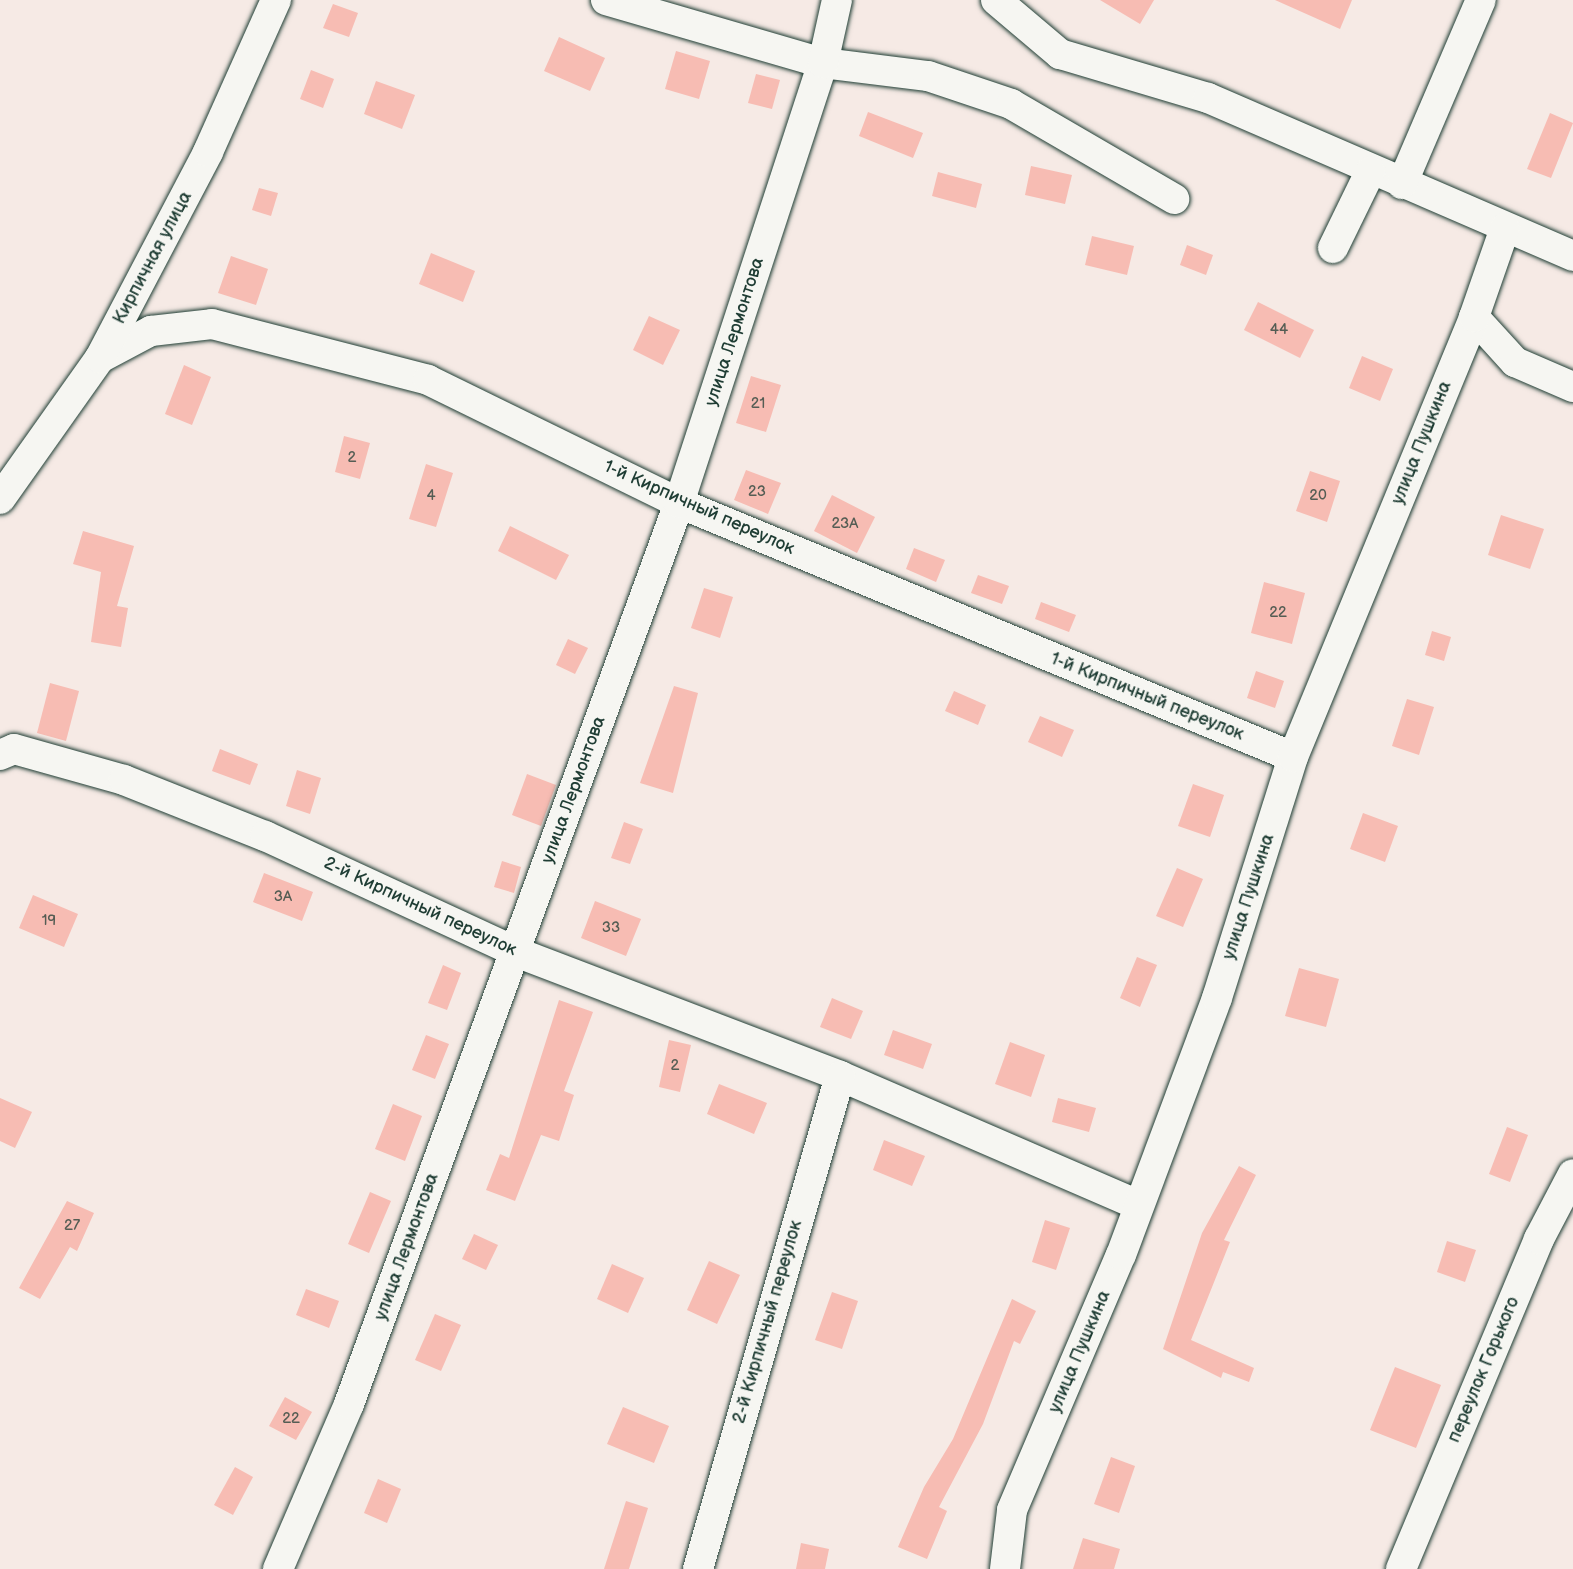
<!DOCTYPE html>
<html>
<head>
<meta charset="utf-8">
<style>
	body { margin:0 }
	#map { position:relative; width:1573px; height:1569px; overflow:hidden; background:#f6eae5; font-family:"Balsamiq Sans",sans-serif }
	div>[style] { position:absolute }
	.building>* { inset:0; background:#f7bcb3 }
	.roads { filter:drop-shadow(0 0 2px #1f3d34) drop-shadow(0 0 2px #1f3d34) }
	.minor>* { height:30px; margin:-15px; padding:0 15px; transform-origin:15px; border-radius:15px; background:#f6f6f2 }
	span { translate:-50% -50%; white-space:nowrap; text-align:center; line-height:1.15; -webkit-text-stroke:4.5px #f6f6f2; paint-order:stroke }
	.number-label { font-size:15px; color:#555d54 }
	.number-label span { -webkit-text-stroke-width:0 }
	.street-label { font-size:18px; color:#1f3d34 }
</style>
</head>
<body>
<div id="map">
	<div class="building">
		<i style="clip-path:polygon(1100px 0,1154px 0,1140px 24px)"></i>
		<i style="clip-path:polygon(1275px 0,1352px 0,1340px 29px)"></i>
		<i style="clip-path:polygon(333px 4px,358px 13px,349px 37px,323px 28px)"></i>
		<i style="clip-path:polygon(559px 37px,605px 58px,590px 91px,544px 71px)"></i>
		<i style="clip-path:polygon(676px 51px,710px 61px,699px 99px,665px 89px)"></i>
		<i style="clip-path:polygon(311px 70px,334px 79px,323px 108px,300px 99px)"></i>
		<i style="clip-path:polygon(756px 74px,780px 80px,772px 109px,748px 103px)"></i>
		<i style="clip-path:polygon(376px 81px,415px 95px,402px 129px,364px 114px)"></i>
		<i style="clip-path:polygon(868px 112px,923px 133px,913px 158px,859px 136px)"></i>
		<i style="clip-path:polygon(1550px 113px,1573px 123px,1551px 178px,1527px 169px)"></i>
		<i style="clip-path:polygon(1031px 166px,1072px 175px,1065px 204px,1025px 195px)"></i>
		<i style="clip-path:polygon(938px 172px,982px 184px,976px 208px,932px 196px)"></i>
		<i style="clip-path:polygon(259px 188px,278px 193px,271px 216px,252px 210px)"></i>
		<i style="clip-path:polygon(1092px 236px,1134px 246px,1127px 275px,1085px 265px)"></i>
		<i style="clip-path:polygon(1187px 245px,1213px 255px,1206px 275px,1180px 265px)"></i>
		<i style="clip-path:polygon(431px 253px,475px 271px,463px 302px,419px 284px)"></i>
		<i style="clip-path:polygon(231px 256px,268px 269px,256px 305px,218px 293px)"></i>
		<i style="clip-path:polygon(1258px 302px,1314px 330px,1300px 358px,1244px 330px)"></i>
		<i style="clip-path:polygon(649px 316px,680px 330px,663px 365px,633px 350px)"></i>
		<i style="clip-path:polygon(1362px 356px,1393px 369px,1380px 401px,1349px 388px)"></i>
		<i style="clip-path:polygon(184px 365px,211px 377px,192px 425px,165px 414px)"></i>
		<i style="clip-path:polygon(751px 376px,781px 385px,766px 432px,736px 423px)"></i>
		<i style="clip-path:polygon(344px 436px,370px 443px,360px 479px,335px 472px)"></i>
		<i style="clip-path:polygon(426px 464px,453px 473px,436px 527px,409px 519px)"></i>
		<i style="clip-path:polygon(746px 470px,781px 483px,768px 514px,734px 500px)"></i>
		<i style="clip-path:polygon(1310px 471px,1340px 481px,1327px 522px,1296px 511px)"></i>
		<i style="clip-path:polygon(832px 495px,875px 517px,857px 553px,814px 531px)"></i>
		<i style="clip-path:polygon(1501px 515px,1544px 529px,1530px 569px,1488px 555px)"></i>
		<i style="clip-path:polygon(510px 526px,569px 555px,556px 580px,498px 551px)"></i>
		<i style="clip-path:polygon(83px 531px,134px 546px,117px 606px,128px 608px,121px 647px,91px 642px,101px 572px,73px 564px)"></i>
		<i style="clip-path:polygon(914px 548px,945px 560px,936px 582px,906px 569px)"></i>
		<i style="clip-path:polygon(978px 575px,1009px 586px,1002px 604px,971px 593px)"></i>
		<i style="clip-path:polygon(1264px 582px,1305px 593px,1292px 644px,1251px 633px)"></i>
		<i style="clip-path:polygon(704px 588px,733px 597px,720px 638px,691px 628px)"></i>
		<i style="clip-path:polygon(1041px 602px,1076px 615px,1069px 632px,1035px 619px)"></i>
		<i style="clip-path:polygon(1432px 631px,1451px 637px,1444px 661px,1425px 655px)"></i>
		<i style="clip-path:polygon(568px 639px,588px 648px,575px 674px,556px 665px)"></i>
		<i style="clip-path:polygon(1256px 671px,1284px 681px,1275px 708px,1247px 698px)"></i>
		<i style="clip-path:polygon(50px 683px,79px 691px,66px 741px,37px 733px)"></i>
		<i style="clip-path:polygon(674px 686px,698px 693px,673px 793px,640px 783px)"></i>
		<i style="clip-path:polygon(954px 691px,986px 705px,978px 725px,945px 711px)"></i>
		<i style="clip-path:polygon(1407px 699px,1434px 707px,1419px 755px,1392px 746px)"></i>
		<i style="clip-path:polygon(1040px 716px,1074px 730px,1062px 757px,1028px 742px)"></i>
		<i style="clip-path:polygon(220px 749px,258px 764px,250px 785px,212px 771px)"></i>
		<i style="clip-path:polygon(297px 770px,321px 778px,310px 814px,286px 806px)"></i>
		<i style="clip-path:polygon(527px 774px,556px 785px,541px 826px,512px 815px)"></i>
		<i style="clip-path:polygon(1193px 784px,1224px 795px,1210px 837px,1178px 826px)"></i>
		<i style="clip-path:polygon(1363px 813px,1398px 826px,1385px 862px,1350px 849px)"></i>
		<i style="clip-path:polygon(624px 822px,643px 829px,630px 864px,611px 858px)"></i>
		<i style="clip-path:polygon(502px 861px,521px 867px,514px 893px,494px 887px)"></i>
		<i style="clip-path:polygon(1177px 868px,1203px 879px,1183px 927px,1156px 916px)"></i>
		<i style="clip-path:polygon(264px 873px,313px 892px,302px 921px,253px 902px)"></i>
		<i style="clip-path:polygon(33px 895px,78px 914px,64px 947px,19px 928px)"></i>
		<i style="clip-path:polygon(595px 901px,641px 919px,626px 956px,581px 938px)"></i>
		<i style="clip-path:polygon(1137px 957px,1157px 965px,1140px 1007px,1120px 998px)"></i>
		<i style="clip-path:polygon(443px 965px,461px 973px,447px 1010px,428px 1003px)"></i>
		<i style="clip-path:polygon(1299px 968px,1339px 979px,1326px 1027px,1285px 1016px)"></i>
		<i style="clip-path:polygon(832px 998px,863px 1011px,851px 1039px,820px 1027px)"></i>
		<i style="clip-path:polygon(559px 1000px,593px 1012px,564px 1091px,574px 1095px,559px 1141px,541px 1135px,515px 1201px,486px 1190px,500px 1154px,509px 1158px)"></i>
		<i style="clip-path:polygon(893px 1030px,932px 1044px,923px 1069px,884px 1055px)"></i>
		<i style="clip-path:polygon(426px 1035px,449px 1044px,435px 1079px,412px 1070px)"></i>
		<i style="clip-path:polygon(669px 1040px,691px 1045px,680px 1092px,659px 1087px)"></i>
		<i style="clip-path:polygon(1010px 1042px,1045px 1055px,1031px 1097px,995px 1084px)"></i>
		<i style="clip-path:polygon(719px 1084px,767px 1103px,754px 1134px,707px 1114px)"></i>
		<i style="clip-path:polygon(0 1098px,32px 1112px,15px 1148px,0 1141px)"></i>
		<i style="clip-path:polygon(1058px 1098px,1096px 1108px,1089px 1132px,1052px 1122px)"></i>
		<i style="clip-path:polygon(393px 1104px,422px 1116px,405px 1161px,375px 1149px)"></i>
		<i style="clip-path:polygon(1507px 1127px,1528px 1135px,1510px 1182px,1489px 1174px)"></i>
		<i style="clip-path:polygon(884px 1140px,925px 1156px,912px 1186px,873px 1170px)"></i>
		<i style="clip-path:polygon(1239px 1166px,1256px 1175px,1224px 1240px,1230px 1242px,1191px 1340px,1254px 1368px,1249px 1382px,1223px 1372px,1221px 1378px,1163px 1349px,1202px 1233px)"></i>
		<i style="clip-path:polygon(370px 1192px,391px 1201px,369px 1253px,348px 1244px)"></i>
		<i style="clip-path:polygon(67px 1201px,94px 1213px,77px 1251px,70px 1247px,40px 1299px,19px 1288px)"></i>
		<i style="clip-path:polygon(1045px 1220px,1070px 1228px,1056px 1270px,1032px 1262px)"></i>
		<i style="clip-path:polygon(474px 1234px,498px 1245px,486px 1270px,462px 1259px)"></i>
		<i style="clip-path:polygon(1447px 1241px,1476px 1250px,1465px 1282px,1437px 1272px)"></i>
		<i style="clip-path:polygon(709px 1261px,740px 1275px,717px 1324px,687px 1310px)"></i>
		<i style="clip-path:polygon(612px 1264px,644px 1278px,628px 1313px,597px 1299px)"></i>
		<i style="clip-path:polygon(306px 1289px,339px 1301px,329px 1328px,296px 1315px)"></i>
		<i style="clip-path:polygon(832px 1292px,858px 1301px,842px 1349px,815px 1340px)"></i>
		<i style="clip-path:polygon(1012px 1299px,1036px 1311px,1020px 1344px,1014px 1341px,983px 1424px,939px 1507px,947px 1511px,927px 1559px,898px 1547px,924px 1487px,953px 1439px)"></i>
		<i style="clip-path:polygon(435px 1314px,461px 1325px,441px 1371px,415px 1360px)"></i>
		<i style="clip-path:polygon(1395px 1367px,1441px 1385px,1416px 1448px,1370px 1430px)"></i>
		<i style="clip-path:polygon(285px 1397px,312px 1412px,296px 1440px,269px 1426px)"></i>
		<i style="clip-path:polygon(623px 1407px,669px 1426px,654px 1463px,607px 1444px)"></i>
		<i style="clip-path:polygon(1111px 1457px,1135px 1466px,1119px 1513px,1094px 1504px)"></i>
		<i style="clip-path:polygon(235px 1467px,253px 1477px,233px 1515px,214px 1505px)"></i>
		<i style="clip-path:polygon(378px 1479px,401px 1489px,387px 1523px,364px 1513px)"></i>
		<i style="clip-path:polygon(626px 1501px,648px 1508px,629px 1569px,604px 1569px)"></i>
		<i style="clip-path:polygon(1083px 1538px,1120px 1549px,1114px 1569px,1073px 1569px)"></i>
		<i style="clip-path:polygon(801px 1543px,829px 1549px,825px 1569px,796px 1569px)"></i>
	</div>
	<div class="roads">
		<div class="minor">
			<i style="left:606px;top:0;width:226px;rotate:16.2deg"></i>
			<i style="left:823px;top:63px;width:106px;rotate:7.1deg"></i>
			<i style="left:928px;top:76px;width:88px;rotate:18.6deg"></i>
			<i style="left:1011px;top:104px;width:189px;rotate:30.2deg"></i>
			<i style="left:996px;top:0;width:84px;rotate:40.2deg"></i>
			<i style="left:1060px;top:54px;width:154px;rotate:16.6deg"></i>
			<i style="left:1208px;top:98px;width:398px;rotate:23.4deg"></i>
			<i style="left:1402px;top:184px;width:200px;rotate:-66.8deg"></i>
			<i style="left:1333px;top:248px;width:85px;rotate:-64deg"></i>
			<i style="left:1474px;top:317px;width:61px;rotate:47.7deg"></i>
			<i style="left:1515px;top:362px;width:63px;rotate:23.3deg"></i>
			<i style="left:100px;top:358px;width:58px;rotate:-27.9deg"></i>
			<i style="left:151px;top:331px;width:61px;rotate:-6.5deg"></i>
			<i style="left:212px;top:324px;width:223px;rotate:14.5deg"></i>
			<i style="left:428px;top:380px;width:280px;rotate:26.1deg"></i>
			<i style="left:679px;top:503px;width:664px;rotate:22.47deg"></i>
			<i style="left:0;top:499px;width:173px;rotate:-54.7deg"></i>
			<i style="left:100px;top:358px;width:233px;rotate:-62.3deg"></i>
			<i style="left:208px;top:152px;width:167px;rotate:-65.9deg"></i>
			<i style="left:0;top:755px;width:15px;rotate:-23deg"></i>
			<i style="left:14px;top:749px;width:114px;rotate:15.7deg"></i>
			<i style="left:124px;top:780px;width:152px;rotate:21.7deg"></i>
			<i style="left:265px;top:836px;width:277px;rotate:24.8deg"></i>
			<i style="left:516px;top:952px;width:347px;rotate:20.9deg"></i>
			<i style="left:840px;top:1076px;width:322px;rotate:23.4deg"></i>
			<i style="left:278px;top:1569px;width:180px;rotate:-66.7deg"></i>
			<i style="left:349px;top:1404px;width:960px;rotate:-69.88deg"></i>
			<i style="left:679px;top:503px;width:463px;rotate:-71.9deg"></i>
			<i style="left:823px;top:63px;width:65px;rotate:-77.5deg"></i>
			<i style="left:698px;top:1569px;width:513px;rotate:-73.93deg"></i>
			<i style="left:1005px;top:1569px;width:59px;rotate:-83.2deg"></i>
			<i style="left:1012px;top:1510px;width:277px;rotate:-66.9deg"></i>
			<i style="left:1121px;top:1255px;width:274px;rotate:-69.5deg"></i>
			<i style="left:1217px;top:998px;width:253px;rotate:-72.5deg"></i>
			<i style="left:1293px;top:757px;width:476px;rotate:-67.6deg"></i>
			<i style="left:1474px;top:317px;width:94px;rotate:-70.8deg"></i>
			<i style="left:1401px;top:1569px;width:358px;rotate:-67.3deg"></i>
			<i style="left:1539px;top:1239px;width:73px;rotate:-62.4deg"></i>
		</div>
	</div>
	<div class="number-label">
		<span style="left:1279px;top:330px">44</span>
		<span style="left:758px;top:404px">21</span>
		<span style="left:352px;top:458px">2</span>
		<span style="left:757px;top:492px">23</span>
		<span style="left:431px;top:496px">4</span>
		<span style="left:1318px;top:496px">20</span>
		<span style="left:845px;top:524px">23А</span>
		<span style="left:1278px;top:613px">22</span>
		<span style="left:283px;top:897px">3А</span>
		<span style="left:49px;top:921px">19</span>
		<span style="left:611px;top:928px">33</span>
		<span style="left:675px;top:1066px">2</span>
		<span style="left:72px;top:1226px">27</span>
		<span style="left:291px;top:1419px">22</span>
	</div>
	<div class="street-label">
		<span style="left:153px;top:258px;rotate:-62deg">Кирпичная улица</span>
		<span style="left:735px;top:332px;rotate:-72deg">улица Лермонтова</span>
		<span style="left:1422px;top:443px;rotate:-68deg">улица Пушкина</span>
		<span style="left:699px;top:508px;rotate:24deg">1-й Кирпичный переулок</span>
		<span style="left:1147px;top:697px;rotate:22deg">1-й Кирпичный переулок</span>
		<span style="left:574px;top:790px;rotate:-70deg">улица Лермонтова</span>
		<span style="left:1249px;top:897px;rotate:-72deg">улица Пушкина</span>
		<span style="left:420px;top:907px;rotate:25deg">2-й Кирпичный переулок</span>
		<span style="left:407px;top:1247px;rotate:-70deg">улица Лермонтова</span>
		<span style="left:768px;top:1322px;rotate:-74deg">2-й Кирпичный переулок</span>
		<span style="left:1080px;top:1352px;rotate:-67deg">улица Пушкина</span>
		<span style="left:1484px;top:1370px;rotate:-67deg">переулок Горького</span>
	</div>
</div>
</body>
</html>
